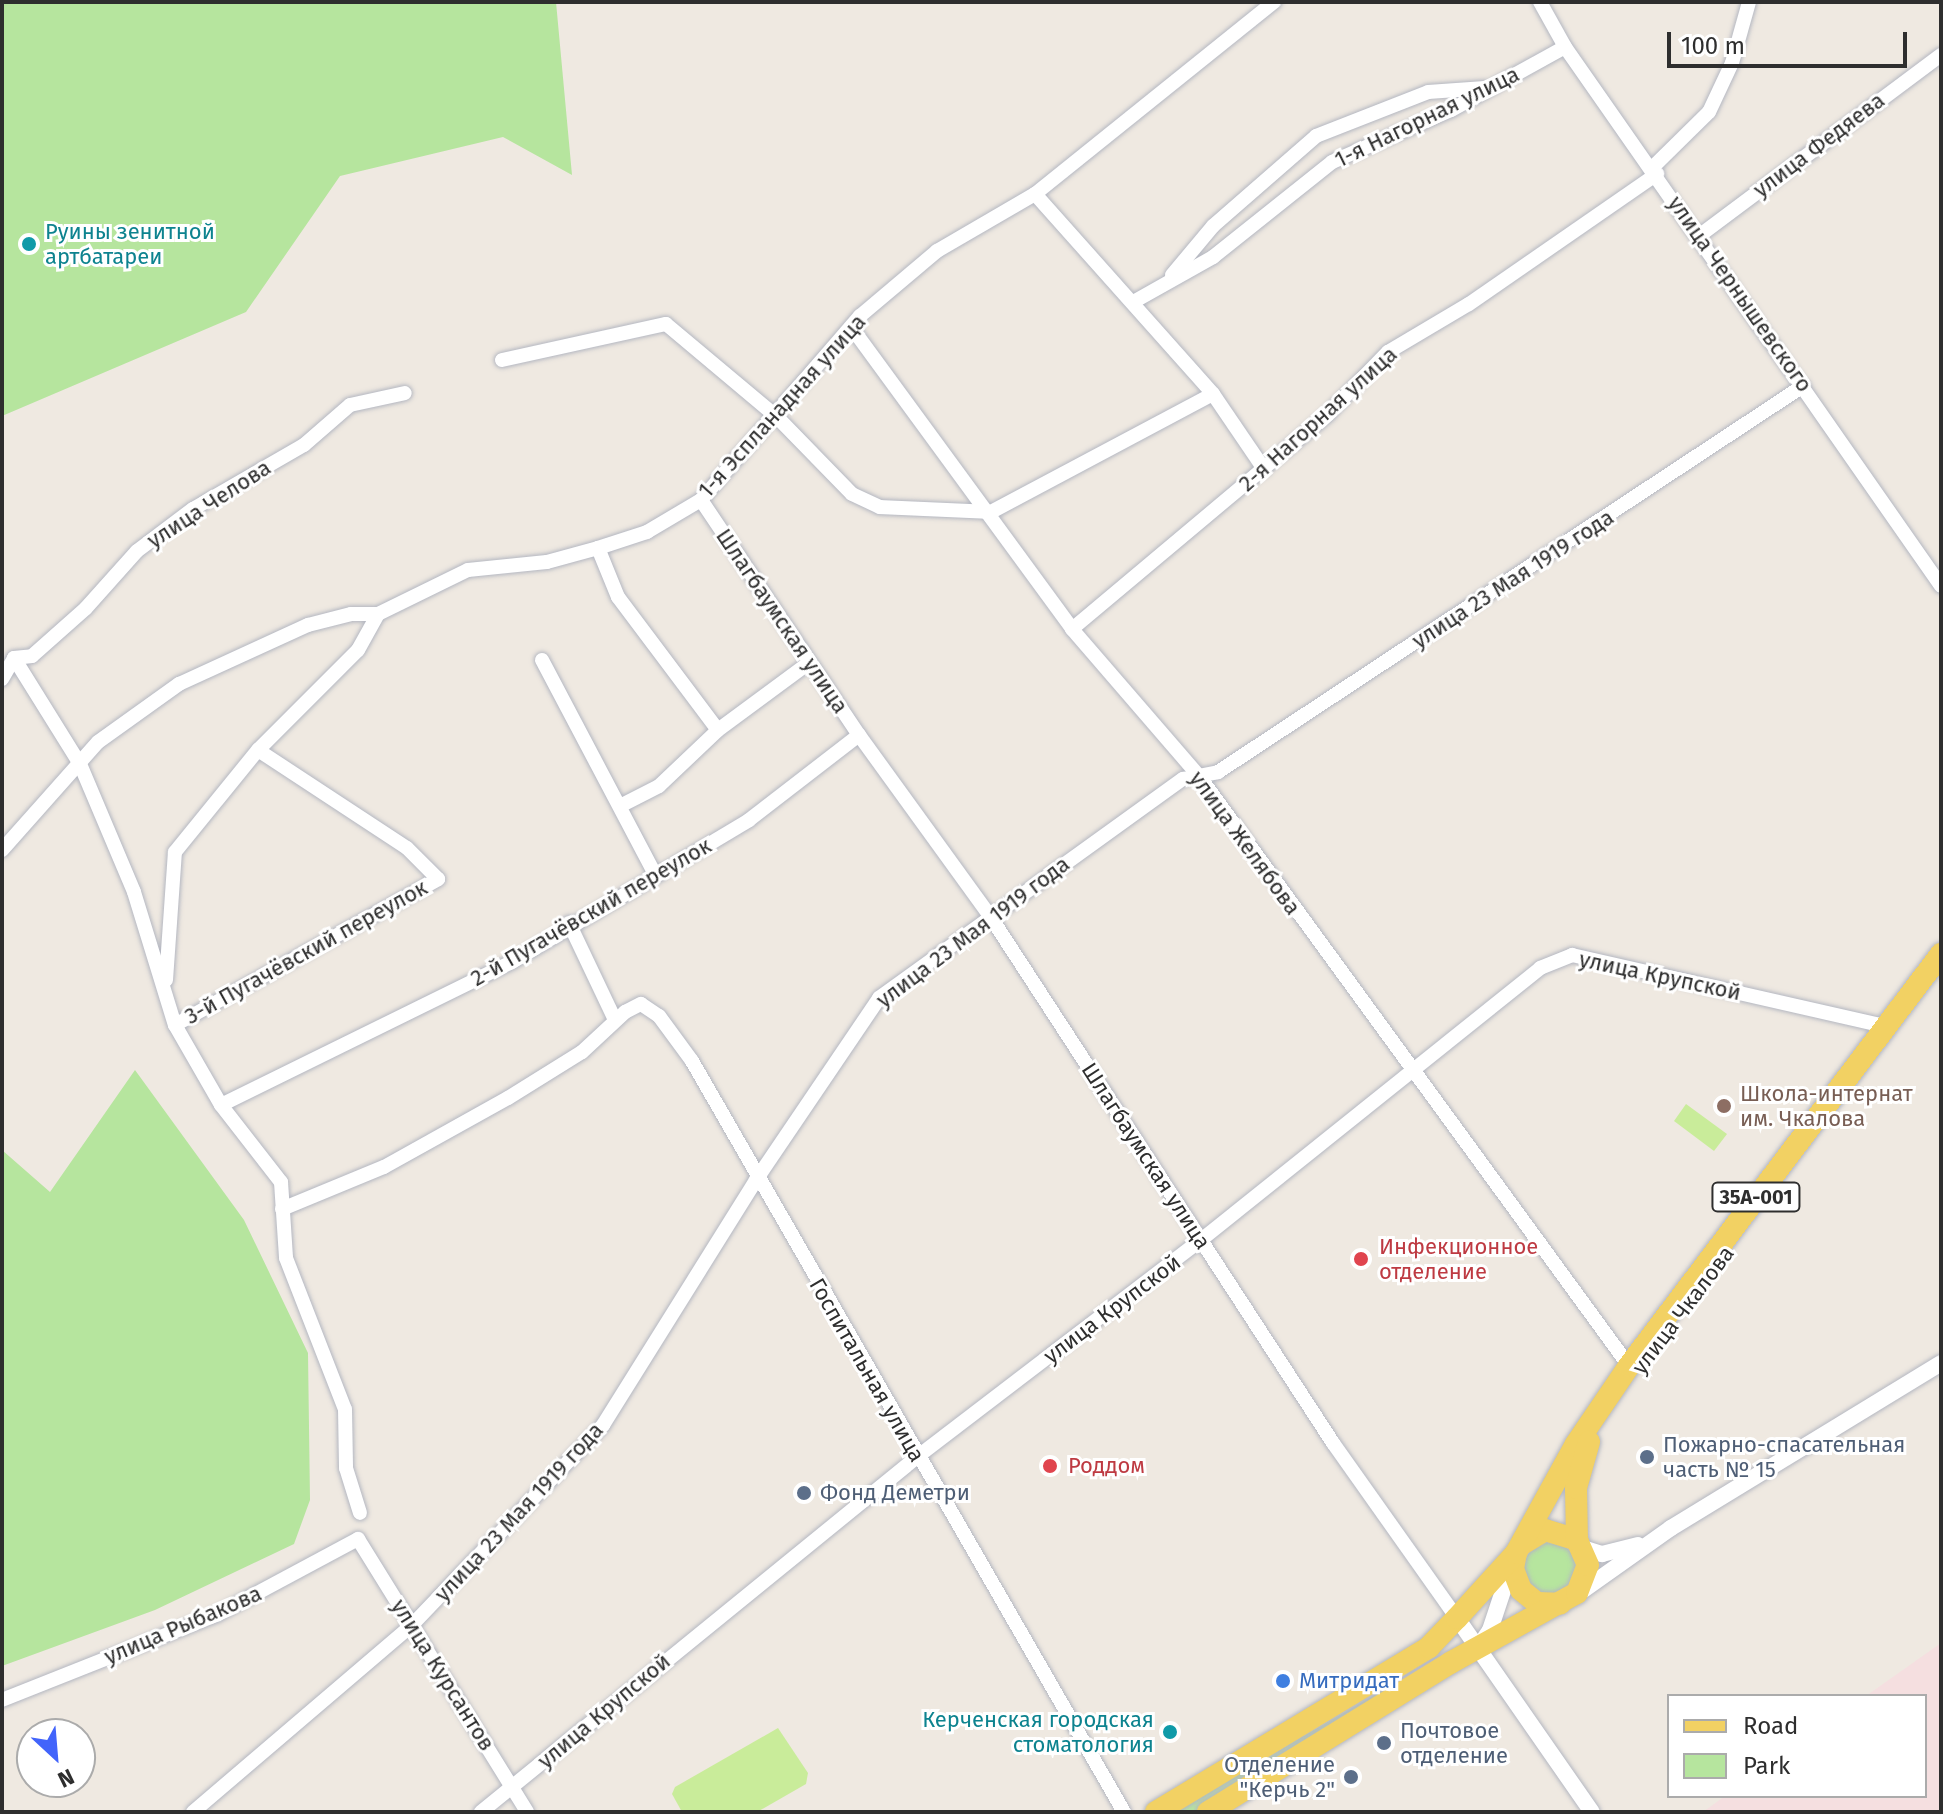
<!DOCTYPE html>
<html>
<head>
<meta charset="utf-8">
<style>
	body { margin:0 }
	#map { position:relative; width:1943px; height:1814px; overflow:hidden; background:#efe9e1; font-family:"Fira Sans",sans-serif }
	div>[style] { position:absolute }
	.medical>* { inset:0; background:#f5dfe0 }
	.green>* { inset:0; background:#b6e59e }
	.round { border-radius:50% }
	.pitch>* { inset:0; background:#c9ec9a }
	.roads { filter:drop-shadow(0 0 2px #b4b7c1) drop-shadow(0 0 2px #b4b7c1) }
	.minor>* { height:14px; margin:-7px; padding:0 7px; transform-origin:7px; border-radius:7px; background:#fff }
	.tertiary>* { height:16px; margin:-8px; padding:0 8px; transform-origin:8px; border-radius:8px; background:#fff }
	.primary>* { height:22px; margin:-11px; padding:0 11px; transform-origin:11px; border-radius:11px; background:#f2d163 }
	.dots>* { width:22px; height:22px; translate:-50% -50%; box-sizing:border-box; border:4px solid #fff; border-radius:50% }
	span { translate:-50% -50%; white-space:nowrap; text-align:center; line-height:1.15; -webkit-text-stroke:6px #fff; paint-order:stroke }
	.shield-label span { padding:2px 6px; background:#fff; border:2px solid; border-radius:6px; -webkit-text-stroke-width:0 }
	.shield-label { font-size:20px; color:#2e2e2e; font-weight:700 }
	.street-label { font-size:22px; color:#2e2e2e }
	.culture-label { font-size:22px; color:#0d838f }
	.left { translate:0 -50%; text-align:left }
	.right { translate:-100% -50%; text-align:right }
	.education-label { font-size:22px; color:#785e54 }
	.health-label { font-size:22px; color:#be3a42 }
	.service-label { font-size:22px; color:#4e5e75 }
	.shop-label { font-size:22px; color:#366cbe }
	.frame { position:absolute; inset:0; border:4px solid #2e2e2e; pointer-events:none }
	.legend { position:absolute; left:1667px; top:1694px; width:260px; height:104px; box-sizing:border-box; background:#fff; border:2px solid #ababab; margin:0; padding:10px 14px; list-style:none; font-size:24px; color:#2e2e2e }
	.legend li { display:flex; align-items:center; gap:16px; height:40px }
	.legend b { width:40px; border:2px solid #ababab }
	.north { position:absolute; left:16px; top:1718px; width:80px; height:80px; box-sizing:border-box; background:#fff; border:2px solid #ababab; border-radius:50%; rotate:154deg; font-size:22px; font-weight:700; line-height:32px; text-align:center; color:#2e2e2e }
	.north::after { content:''; display:block; margin:auto; width:28px; height:36px; background:#4264fb; clip-path:polygon(50% 0,100% 100%,50% 72%,0 100%) }
	.scale { position:absolute; left:1667px; top:32px; width:240px; height:36px; box-sizing:border-box; border:4px solid #2e2e2e; border-top:0; padding-left:10px; font-size:24px; line-height:28px; white-space:nowrap; color:#2e2e2e; -webkit-text-stroke:6px #fff; paint-order:stroke }
</style>
</head>
<body>
<div id="map">
	<div class="medical">
		<i style="clip-path:polygon(1941px 1643px,1941px 1812px,1703px 1812px,1725px 1796px,1925px 1796px,1925px 1696px,1866px 1696px)"></i>
	</div>
	<div class="green">
		<i style="clip-path:polygon(2px 2px,556px 2px,572px 175px,503px 137px,340px 176px,246px 312px,2px 416px)"></i>
		<i style="clip-path:polygon(135px 1070px,244px 1220px,308px 1353px,310px 1500px,294px 1544px,155px 1610px,2px 1666px,2px 1150px,50px 1192px)"></i>
		<i class="round" style="left:1524px;top:1542px;width:52px;height:52px"></i>
		<i style="clip-path:polygon(1404px 1678px,1207px 1812px,1172px 1812px)"></i>
	</div>
	<div class="pitch">
		<i style="clip-path:polygon(1686px 1104px,1727px 1134px,1714px 1151px,1674px 1121px)"></i>
		<i style="clip-path:polygon(778px 1728px,808px 1773px,806px 1784px,757px 1812px,682px 1812px,672px 1794px,675px 1787px)"></i>
	</div>
	<div class="roads">
		<div class="minor">
			<i style="left:1540px;top:2px;width:51px;rotate:60.9deg"></i>
			<i style="left:1565px;top:47px;width:657px;rotate:55.1deg"></i>
			<i style="left:1653px;top:167px;width:78px;rotate:-44.5deg"></i>
			<i style="left:1709px;top:112px;width:54px;rotate:-64.9deg"></i>
			<i style="left:1732px;top:63px;width:63px;rotate:-74.4deg"></i>
			<i style="left:1035px;top:194px;width:268px;rotate:48.3deg"></i>
			<i style="left:1213px;top:394px;width:91px;rotate:55.8deg"></i>
			<i style="left:1699px;top:236px;width:302px;rotate:-36.8deg"></i>
			<i style="left:1172px;top:275px;width:64px;rotate:-50.1deg"></i>
			<i style="left:1213px;top:226px;width:137px;rotate:-41.1deg"></i>
			<i style="left:1316px;top:136px;width:120px;rotate:-21.4deg"></i>
			<i style="left:1428px;top:92px;width:57px;rotate:-4deg"></i>
			<i style="left:1135px;top:301px;width:90px;rotate:-29.4deg"></i>
			<i style="left:1213px;top:257px;width:152px;rotate:-38.6deg"></i>
			<i style="left:1332px;top:162px;width:130px;rotate:-23.6deg"></i>
			<i style="left:1451px;top:110px;width:130px;rotate:-28.9deg"></i>
			<i style="left:852px;top:328px;width:373px;rotate:53.8deg"></i>
			<i style="left:1072px;top:629px;width:194px;rotate:49.2deg"></i>
			<i style="left:1199px;top:776px;width:730px;rotate:53.91deg"></i>
			<i style="left:502px;top:360px;width:168px;rotate:-12.4deg"></i>
			<i style="left:666px;top:324px;width:145px;rotate:40deg"></i>
			<i style="left:777px;top:417px;width:107px;rotate:45.8deg"></i>
			<i style="left:852px;top:494px;width:31px;rotate:25deg"></i>
			<i style="left:880px;top:507px;width:111px;rotate:2.6deg"></i>
			<i style="left:991px;top:512px;width:251px;rotate:-28deg"></i>
			<i style="left:701px;top:500px;width:283px;rotate:56.1deg"></i>
			<i style="left:859px;top:735px;width:223px;rotate:54.1deg"></i>
			<i style="left:990px;top:916px;width:629px;rotate:56.94deg"></i>
			<i style="left:1333px;top:1443px;width:214px;rotate:54.7deg"></i>
			<i style="left:598px;top:548px;width:53px;rotate:67.8deg"></i>
			<i style="left:618px;top:597px;width:166px;rotate:53.1deg"></i>
			<i style="left:1072px;top:629px;width:336px;rotate:-40deg"></i>
			<i style="left:1329px;top:413px;width:85px;rotate:-46deg"></i>
			<i style="left:1388px;top:352px;width:94px;rotate:-30.7deg"></i>
			<i style="left:1469px;top:304px;width:229px;rotate:-34.7deg"></i>
			<i style="left:14px;top:658px;width:125px;rotate:58.1deg"></i>
			<i style="left:80px;top:764px;width:139px;rotate:67.1deg"></i>
			<i style="left:134px;top:892px;width:139px;rotate:72.9deg"></i>
			<i style="left:175px;top:1025px;width:92px;rotate:60.1deg"></i>
			<i style="left:221px;top:1105px;width:98px;rotate:52.1deg"></i>
			<i style="left:281px;top:1182px;width:76px;rotate:86.2deg"></i>
			<i style="left:286px;top:1258px;width:162px;rotate:68.7deg"></i>
			<i style="left:345px;top:1409px;width:59px;rotate:89deg"></i>
			<i style="left:346px;top:1468px;width:47px;rotate:72.7deg"></i>
			<i style="left:542px;top:660px;width:242px;rotate:62.2deg"></i>
			<i style="left:2px;top:679px;width:24px;rotate:-60deg"></i>
			<i style="left:14px;top:658px;width:18px;rotate:-6deg"></i>
			<i style="left:32px;top:656px;width:72px;rotate:-41.6deg"></i>
			<i style="left:86px;top:608px;width:76px;rotate:-48.2deg"></i>
			<i style="left:137px;top:551px;width:70px;rotate:-36.9deg"></i>
			<i style="left:193px;top:509px;width:128px;rotate:-30deg"></i>
			<i style="left:304px;top:445px;width:61px;rotate:-41deg"></i>
			<i style="left:350px;top:405px;width:56px;rotate:-12.3deg"></i>
			<i style="left:620px;top:806px;width:44px;rotate:-27.1deg"></i>
			<i style="left:659px;top:786px;width:81px;rotate:-43.5deg"></i>
			<i style="left:718px;top:730px;width:114px;rotate:-36.5deg"></i>
			<i style="left:2px;top:850px;width:144px;rotate:-48.4deg"></i>
			<i style="left:98px;top:742px;width:100px;rotate:-35.6deg"></i>
			<i style="left:179px;top:684px;width:142px;rotate:-24.6deg"></i>
			<i style="left:308px;top:625px;width:44px;rotate:-14.3deg"></i>
			<i style="left:351px;top:614px;width:27px"></i>
			<i style="left:378px;top:614px;width:100px;rotate:-26.1deg"></i>
			<i style="left:468px;top:570px;width:79px;rotate:-5.8deg"></i>
			<i style="left:547px;top:562px;width:53px;rotate:-15.4deg"></i>
			<i style="left:598px;top:548px;width:52px;rotate:-18.1deg"></i>
			<i style="left:647px;top:532px;width:63px;rotate:-30.7deg"></i>
			<i style="left:701px;top:500px;width:243px;rotate:-49.2deg"></i>
			<i style="left:860px;top:316px;width:101px;rotate:-40.2deg"></i>
			<i style="left:937px;top:251px;width:113px;rotate:-30.2deg"></i>
			<i style="left:1035px;top:194px;width:307px;rotate:-38.8deg"></i>
			<i style="left:569px;top:923px;width:107px;rotate:64.6deg"></i>
			<i style="left:166px;top:980px;width:128px;rotate:-86deg"></i>
			<i style="left:175px;top:852px;width:132px;rotate:-50.9deg"></i>
			<i style="left:258px;top:750px;width:141px;rotate:-45deg"></i>
			<i style="left:358px;top:650px;width:41px;rotate:-60.9deg"></i>
			<i style="left:175px;top:1025px;width:301px;rotate:-29deg"></i>
			<i style="left:438px;top:879px;width:44px;rotate:-135deg"></i>
			<i style="left:407px;top:848px;width:178px;rotate:-146.7deg"></i>
			<i style="left:221px;top:1105px;width:324px;rotate:-26.2deg"></i>
			<i style="left:512px;top:962px;width:276px;rotate:-30.9deg"></i>
			<i style="left:749px;top:820px;width:139px;rotate:-37.7deg"></i>
			<i style="left:282px;top:1209px;width:110px;rotate:-22.4deg"></i>
			<i style="left:384px;top:1167px;width:142px;rotate:-29.1deg"></i>
			<i style="left:508px;top:1098px;width:87px;rotate:-31.9deg"></i>
			<i style="left:582px;top:1052px;width:59px;rotate:-42.9deg"></i>
			<i style="left:625px;top:1012px;width:18px;rotate:-27deg"></i>
			<i style="left:641px;top:1004px;width:22px;rotate:34deg"></i>
			<i style="left:659px;top:1016px;width:56px;rotate:53.7deg"></i>
			<i style="left:692px;top:1061px;width:866px;rotate:60.09deg"></i>
			<i style="left:2px;top:1700px;width:232px;rotate:-21.7deg"></i>
			<i style="left:218px;top:1614px;width:159px;rotate:-28.2deg"></i>
			<i style="left:358px;top:1539px;width:321px;rotate:58.2deg"></i>
			<i style="left:193px;top:1812px;width:288px;rotate:-40.5deg"></i>
			<i style="left:412px;top:1625px;width:277px;rotate:-46.3deg"></i>
			<i style="left:603px;top:1425px;width:289px;rotate:-58deg"></i>
			<i style="left:756px;top:1180px;width:220px;rotate:-55.9deg"></i>
			<i style="left:879px;top:998px;width:375px;rotate:-35.8deg"></i>
			<i style="left:1183px;top:779px;width:36px;rotate:-11deg"></i>
			<i style="left:1218px;top:772px;width:701px;rotate:-33.42deg"></i>
			<i style="left:481px;top:1812px;width:562px;rotate:-39.15deg"></i>
			<i style="left:917px;top:1457px;width:357px;rotate:-37.4deg"></i>
			<i style="left:1201px;top:1240px;width:435px;rotate:-38.7deg"></i>
			<i style="left:1540px;top:968px;width:35px;rotate:-22deg"></i>
			<i style="left:1572px;top:955px;width:321px;rotate:12.8deg"></i>
		</div>
		<div class="tertiary">
			<i style="left:1583px;top:1548px;width:20px;rotate:18deg"></i>
			<i style="left:1602px;top:1554px;width:37px;rotate:-14deg"></i>
			<i style="left:1575px;top:1596px;width:118px;rotate:-35.3deg"></i>
			<i style="left:1671px;top:1528px;width:316px;rotate:-31.4deg"></i>
			<i style="left:1457px;top:1618px;width:236px;rotate:55.2deg"></i>
			<i style="left:1479px;top:1646px;width:19px;rotate:-55deg"></i>
			<i style="left:1490px;top:1630px;width:73px;rotate:-71.6deg"></i>
		</div>
		<div class="primary">
			<i style="left:1522px;top:1544px;width:27px;rotate:-31deg"></i>
			<i style="left:1545px;top:1530px;width:34px;rotate:17deg"></i>
			<i style="left:1516px;top:1553px;width:16px;rotate:101deg"></i>
			<i style="left:1513px;top:1569px;width:22px;rotate:69deg"></i>
			<i style="left:1521px;top:1590px;width:21px;rotate:39deg"></i>
			<i style="left:1537px;top:1603px;width:23px;rotate:2deg"></i>
			<i style="left:1156px;top:1812px;width:319px;rotate:-31.1deg"></i>
			<i style="left:1429px;top:1647px;width:40px;rotate:-46deg"></i>
			<i style="left:1457px;top:1618px;width:88px;rotate:-47.8deg"></i>
			<i style="left:1516px;top:1553px;width:124px;rotate:-61.2deg"></i>
			<i style="left:1576px;top:1444px;width:94px;rotate:-55.8deg"></i>
			<i style="left:1629px;top:1366px;width:517px;rotate:-52.86deg"></i>
			<i style="left:1208px;top:1812px;width:284px;rotate:-31.6deg"></i>
			<i style="left:1450px;top:1663px;width:145px;rotate:-28.9deg"></i>
			<i style="left:1577px;top:1593px;width:30px;rotate:-69deg"></i>
			<i style="left:1588px;top:1565px;width:27px;rotate:-114deg"></i>
			<i style="left:1577px;top:1540px;width:52px;rotate:-91.1deg"></i>
			<i style="left:1576px;top:1488px;width:48px;rotate:-74.2deg"></i>
		</div>
	</div>
	<div class="dots">
		<i style="left:29px;top:244px;background:#0f9aa8"></i>
		<i style="left:1724px;top:1106px;background:#8d6e63"></i>
		<i style="left:1361px;top:1259px;background:#e0444e"></i>
		<i style="left:1647px;top:1457px;background:#5c6f8a"></i>
		<i style="left:1050px;top:1466px;background:#e0444e"></i>
		<i style="left:804px;top:1493px;background:#5c6f8a"></i>
		<i style="left:1283px;top:1681px;background:#3f7fe0"></i>
		<i style="left:1170px;top:1732px;background:#0f9aa8"></i>
		<i style="left:1384px;top:1743px;background:#5c6f8a"></i>
		<i style="left:1351px;top:1777px;background:#5c6f8a"></i>
	</div>
	<div class="shield-label">
		<span style="left:1756px;top:1197px">35А-001</span>
	</div>
	<div class="street-label">
		<span style="left:1427px;top:117px;rotate:-26deg">1-я Нагорная улица</span>
		<span style="left:1819px;top:145px;rotate:-37deg">улица Федяева</span>
		<span style="left:1740px;top:294px;rotate:55deg">улица Чернышевского</span>
		<span style="left:782px;top:406px;rotate:-48deg">1-я Эспланадная улица</span>
		<span style="left:1318px;top:419px;rotate:-42deg">2-я Нагорная улица</span>
		<span style="left:209px;top:504px;rotate:-33deg">улица Челова</span>
		<span style="left:1513px;top:579px;rotate:-33deg">улица 23 Мая 1919 года</span>
		<span style="left:782px;top:621px;rotate:56deg">Шлагбаумская улица</span>
		<span style="left:1245px;top:843px;rotate:54deg">улица Желябова</span>
		<span style="left:591px;top:912px;rotate:-30deg">2-й Пугачёвский переулок</span>
		<span style="left:973px;top:932px;rotate:-37deg">улица 23 Мая 1919 года</span>
		<span style="left:306px;top:952px;rotate:-29deg">3-й Пугачёвский переулок</span>
		<span style="left:1660px;top:976px;rotate:12deg">улица Крупской</span>
		<span style="left:1146px;top:1156px;rotate:57deg">Шлагбаумская улица</span>
		<span style="left:1112px;top:1309px;rotate:-37deg">улица Крупской</span>
		<span style="left:1683px;top:1310px;rotate:-53deg">улица Чкалова</span>
		<span style="left:867px;top:1370px;rotate:60deg">Госпитальная улица</span>
		<span style="left:519px;top:1512px;rotate:-47deg">улица 23 Мая 1919 года</span>
		<span style="left:183px;top:1625px;rotate:-23deg">улица Рыбакова</span>
		<span style="left:443px;top:1675px;rotate:58deg">улица Курсантов</span>
		<span style="left:604px;top:1711px;rotate:-40deg">улица Крупской</span>
	</div>
	<div class="culture-label">
		<span class="left" style="left:45px;top:244px">Руины зенитной<br>артбатареи</span>
		<span class="right" style="left:1154px;top:1732px">Керченская городская<br>стоматология</span>
	</div>
	<div class="education-label">
		<span class="left" style="left:1740px;top:1106px">Школа-интернат<br>им. Чкалова</span>
	</div>
	<div class="health-label">
		<span class="left" style="left:1379px;top:1259px">Инфекционное<br>отделение</span>
		<span class="left" style="left:1068px;top:1466px">Роддом</span>
	</div>
	<div class="service-label">
		<span class="left" style="left:1663px;top:1457px">Пожарно-спасательная<br>часть № 15</span>
		<span class="left" style="left:820px;top:1493px">Фонд Деметри</span>
		<span class="left" style="left:1400px;top:1743px">Почтовое<br>отделение</span>
		<span class="right" style="left:1335px;top:1777px">Отделение<br>"Керчь 2"</span>
	</div>
	<div class="shop-label">
		<span class="left" style="left:1299px;top:1681px">Митридат</span>
	</div>
	<div class="frame"></div>
	<ul class="legend">
	<li><b style="height:10px;background:#f2d163"></b>Road</li>
	<li><b style="height:22px;background:#b6e59e"></b>Park</li>
	</ul>
	<div class="north">N</div>
	<div class="scale">100 m</div>
</div>
</body>
</html>
